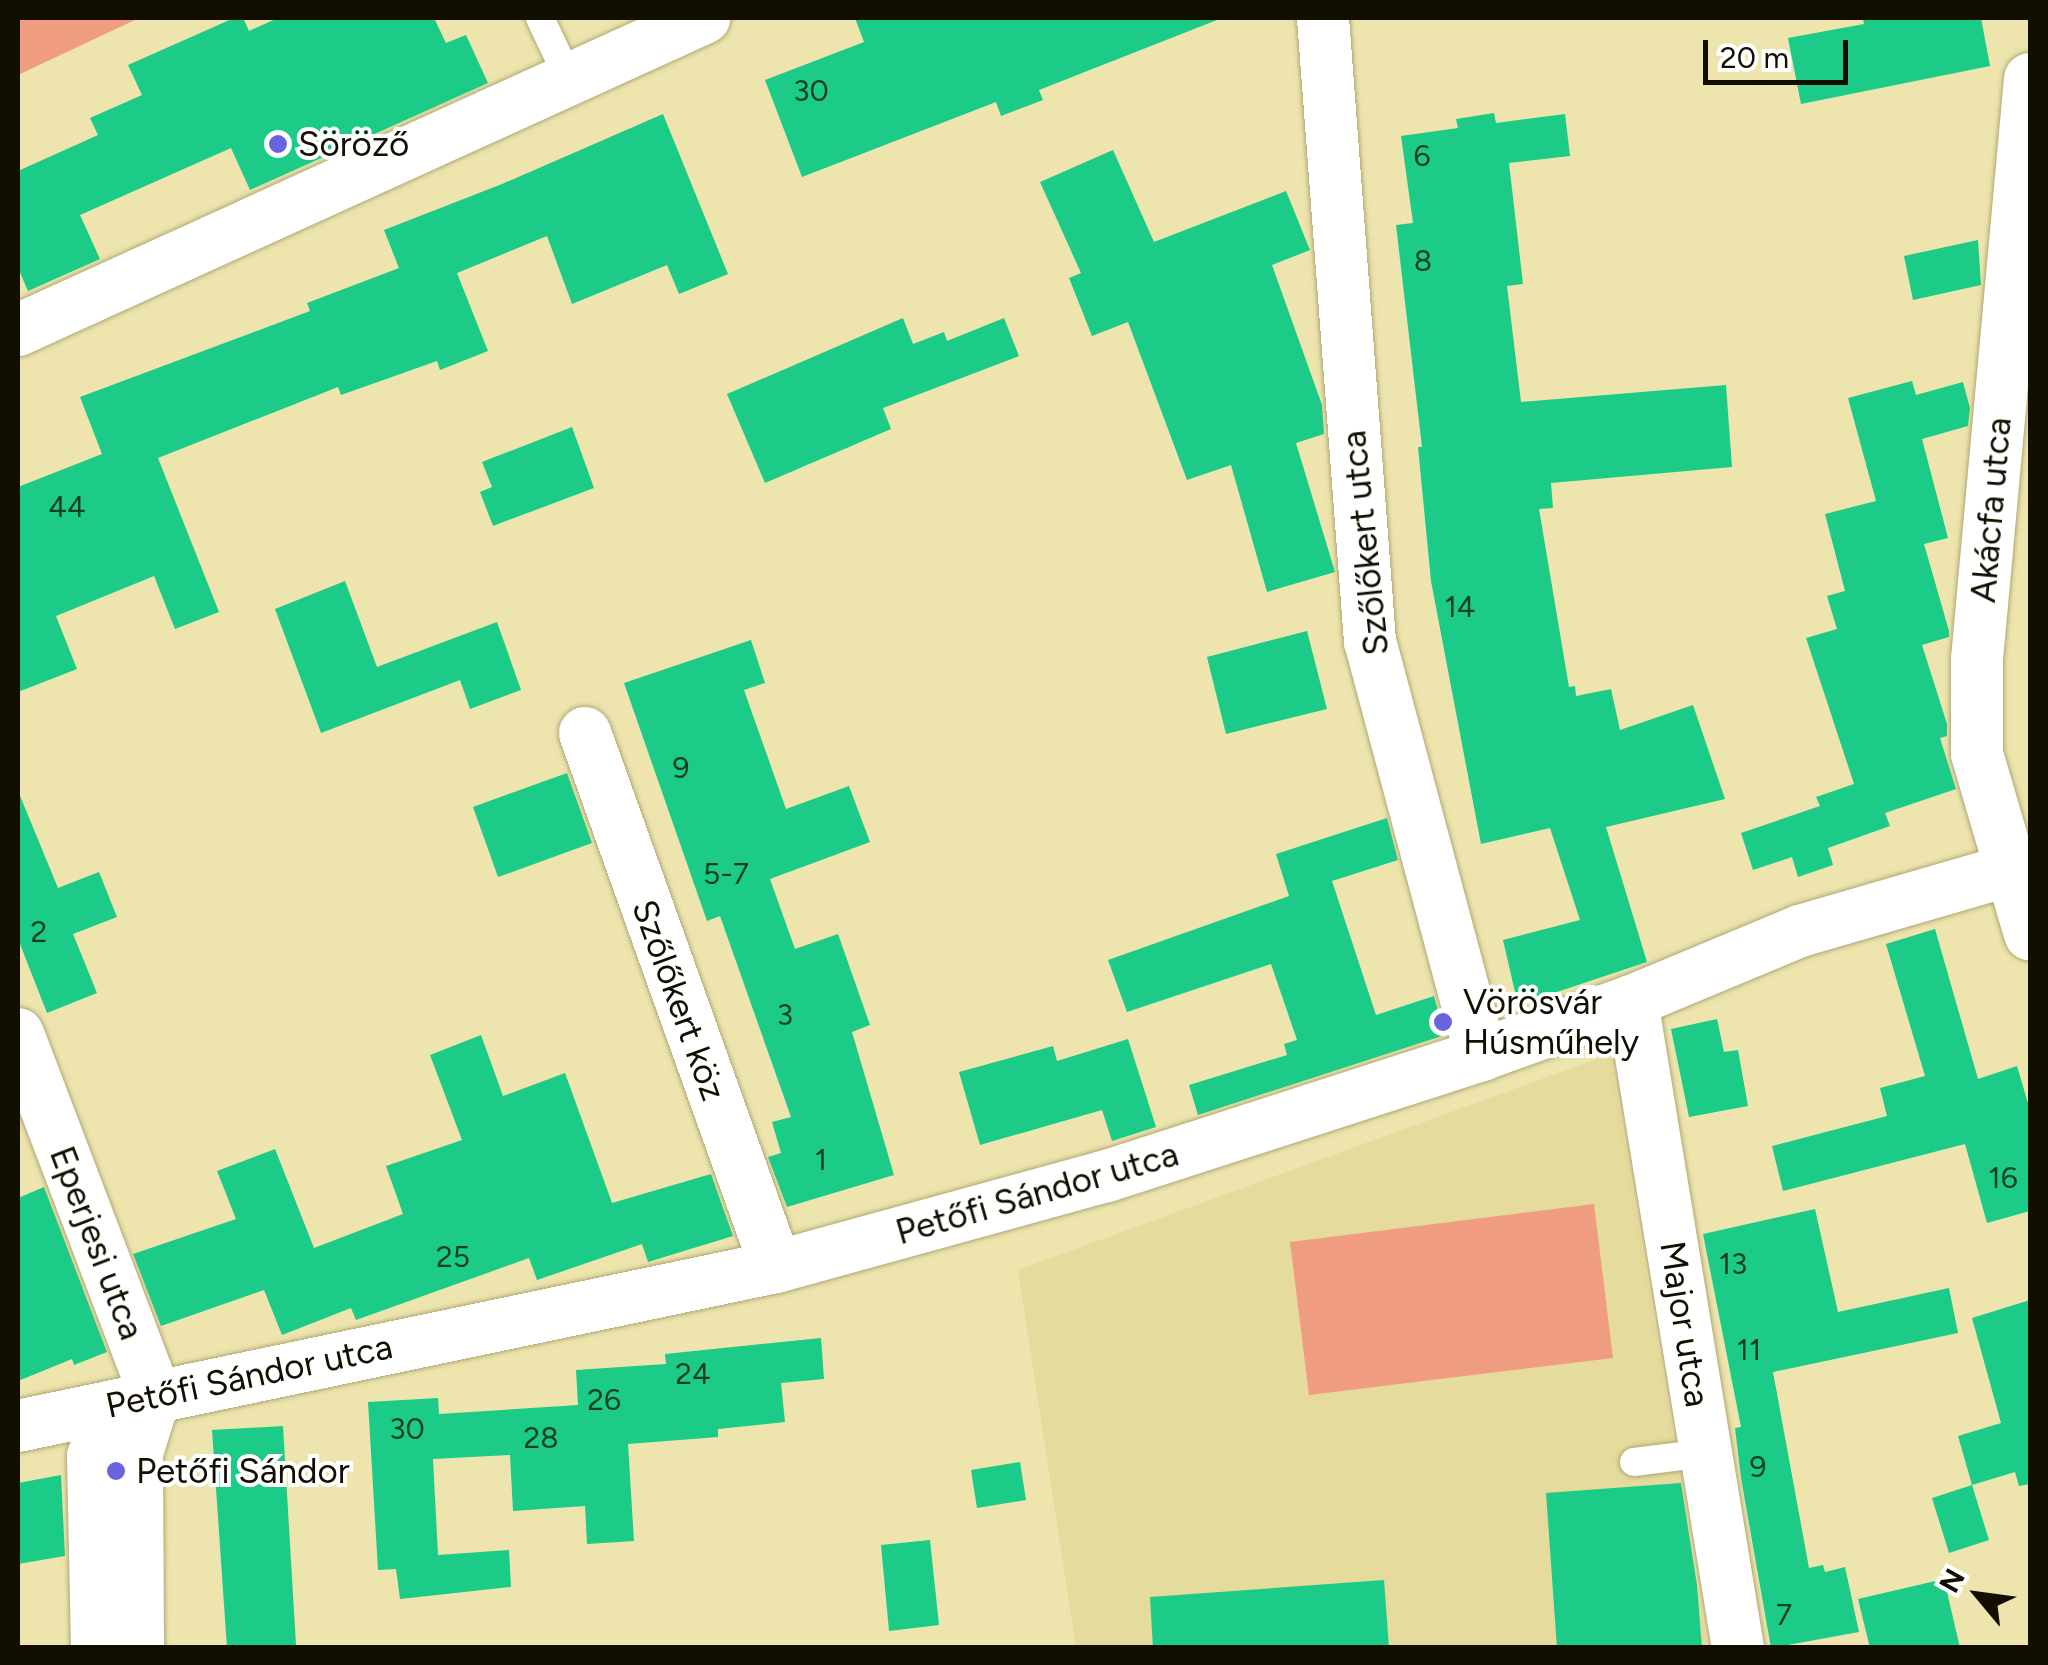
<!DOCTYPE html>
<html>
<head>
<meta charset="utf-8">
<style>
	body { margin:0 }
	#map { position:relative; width:2048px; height:1665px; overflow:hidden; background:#ede4ae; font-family:Figtree,sans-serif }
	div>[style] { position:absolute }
	.built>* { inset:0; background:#e5db9d }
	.green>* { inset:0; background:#ef9c80 }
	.building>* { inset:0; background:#1bcb87 }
	.roads { filter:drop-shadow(0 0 2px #b0a874) drop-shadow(0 0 2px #b0a874) }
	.service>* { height:28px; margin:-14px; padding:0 14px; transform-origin:14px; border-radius:14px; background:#fff }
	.minor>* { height:52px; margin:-26px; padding:0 26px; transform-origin:26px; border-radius:26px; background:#fff }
	.dots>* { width:28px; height:28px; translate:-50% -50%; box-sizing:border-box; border:5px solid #fff; border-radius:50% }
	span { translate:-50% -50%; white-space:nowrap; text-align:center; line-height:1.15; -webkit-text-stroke:8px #fff; paint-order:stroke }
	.number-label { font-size:30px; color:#143e22 }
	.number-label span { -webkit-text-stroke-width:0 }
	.poi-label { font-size:35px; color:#120f00 }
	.left { translate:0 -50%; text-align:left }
	.street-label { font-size:35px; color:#120f00 }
	.frame { position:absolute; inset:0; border:20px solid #120f00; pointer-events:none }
	.north { position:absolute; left:1928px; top:1545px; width:100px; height:100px; -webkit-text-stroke:8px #fff; paint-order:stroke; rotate:299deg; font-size:28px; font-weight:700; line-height:40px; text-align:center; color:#120f00 }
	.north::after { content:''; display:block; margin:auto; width:35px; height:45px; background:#120f00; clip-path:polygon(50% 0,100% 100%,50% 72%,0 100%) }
	.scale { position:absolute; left:1703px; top:40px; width:145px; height:45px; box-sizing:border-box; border:5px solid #120f00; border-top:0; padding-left:12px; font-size:30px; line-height:35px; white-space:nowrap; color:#120f00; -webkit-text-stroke:8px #fff; paint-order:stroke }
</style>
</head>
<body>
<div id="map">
	<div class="built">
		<i style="clip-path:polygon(1610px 1054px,1707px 1647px,1076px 1647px,1018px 1270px)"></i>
	</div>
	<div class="green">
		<i style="clip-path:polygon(18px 18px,139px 18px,18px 75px)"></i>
		<i style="clip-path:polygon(1594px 1204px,1613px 1358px,1309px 1395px,1290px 1242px)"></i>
	</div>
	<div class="building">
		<i style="clip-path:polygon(234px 18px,243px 18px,249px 31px,278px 18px,434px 18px,446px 43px,466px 35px,488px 83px,250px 190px,231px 148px,80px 215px,100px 259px,28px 291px,18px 268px,18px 171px,98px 135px,90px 118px,142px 95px,128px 65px)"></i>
		<i style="clip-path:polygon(855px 18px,1216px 18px,1217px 20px,1039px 90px,1043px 100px,1001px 116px,996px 102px,802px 177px,765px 80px,864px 42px)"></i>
		<i style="clip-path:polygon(1863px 18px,1981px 18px,1990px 66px,1801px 104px,1788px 38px,1864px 24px)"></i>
		<i style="clip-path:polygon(1494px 113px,1496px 123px,1565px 114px,1570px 156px,1509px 163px,1523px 284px,1507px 286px,1521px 402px,1726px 385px,1732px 467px,1551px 483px,1553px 508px,1539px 509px,1569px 687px,1575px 686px,1576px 696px,1611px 689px,1620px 730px,1693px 705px,1725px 799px,1606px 827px,1647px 962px,1518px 1005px,1503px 940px,1580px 920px,1550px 828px,1481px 844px,1431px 581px,1418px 447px,1422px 447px,1396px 225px,1413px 223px,1401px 136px,1458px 128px,1456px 119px)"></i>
		<i style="clip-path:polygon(663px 114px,728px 274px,679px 294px,667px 265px,572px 304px,547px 236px,457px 273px,488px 351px,440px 370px,437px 361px,341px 395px,338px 387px,158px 458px,219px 612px,175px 629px,154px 576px,56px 616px,77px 669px,18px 692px,18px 487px,102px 454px,80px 397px,310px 311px,307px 303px,399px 268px,384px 230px,502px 184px)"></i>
		<i style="clip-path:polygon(1113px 150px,1154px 242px,1286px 191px,1310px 250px,1272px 265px,1322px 405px,1324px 434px,1296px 443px,1335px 572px,1267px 592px,1231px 465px,1187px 480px,1128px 322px,1092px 336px,1069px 278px,1081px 273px,1040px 182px)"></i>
		<i style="clip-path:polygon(1978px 240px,1981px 285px,1913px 300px,1904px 256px)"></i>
		<i style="clip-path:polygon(903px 318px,913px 344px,944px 332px,947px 341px,1004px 318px,1019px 356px,883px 408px,891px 429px,765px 483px,727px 394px)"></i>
		<i style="clip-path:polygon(1912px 381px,1916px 395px,1963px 382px,1970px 408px,1968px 426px,1922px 439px,1948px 538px,1924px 544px,1949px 631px,1949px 637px,1922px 645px,1947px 724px,1947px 736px,1940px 738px,1956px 789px,1885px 813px,1890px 826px,1828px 848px,1833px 865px,1798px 877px,1792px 857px,1753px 870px,1741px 833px,1820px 806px,1816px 797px,1854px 784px,1806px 638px,1837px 629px,1827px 596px,1845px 591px,1825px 514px,1876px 501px,1848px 398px)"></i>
		<i style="clip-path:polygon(572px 427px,594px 488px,493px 526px,480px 492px,492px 487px,482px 462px)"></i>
		<i style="clip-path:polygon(345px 581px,377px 667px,497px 622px,521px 690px,470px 709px,460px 680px,321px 733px,275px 609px)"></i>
		<i style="clip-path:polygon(1307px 631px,1327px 709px,1226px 734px,1207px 657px)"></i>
		<i style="clip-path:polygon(751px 640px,765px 683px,744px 690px,786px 809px,849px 786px,870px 842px,770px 879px,795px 949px,838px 934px,870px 1025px,852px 1032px,894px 1175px,787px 1207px,768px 1157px,781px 1153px,772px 1122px,791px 1117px,720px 916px,707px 921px,624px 683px)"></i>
		<i style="clip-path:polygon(567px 773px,592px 843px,498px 877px,473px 807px)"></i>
		<i style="clip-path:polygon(18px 791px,58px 888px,99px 872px,117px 917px,73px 934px,97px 993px,47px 1013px,18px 939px)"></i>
		<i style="clip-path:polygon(1387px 818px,1398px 860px,1332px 881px,1376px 1015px,1434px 996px,1445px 1035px,1198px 1115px,1189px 1085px,1287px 1055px,1284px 1044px,1297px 1040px,1271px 964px,1127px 1012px,1108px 960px,1289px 896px,1276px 854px)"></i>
		<i style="clip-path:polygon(1935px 929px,1978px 1079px,2017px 1066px,2030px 1110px,2030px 1211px,1987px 1223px,1965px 1144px,1783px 1191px,1772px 1146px,1887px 1116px,1880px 1088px,1925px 1076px,1886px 944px)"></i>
		<i style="clip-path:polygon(1717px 1019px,1724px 1052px,1738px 1050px,1748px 1106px,1689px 1117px,1671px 1029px)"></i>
		<i style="clip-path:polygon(481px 1035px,503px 1096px,565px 1073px,612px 1203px,711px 1174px,733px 1236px,648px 1262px,642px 1244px,537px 1280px,529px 1258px,356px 1320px,351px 1308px,282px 1335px,264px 1290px,161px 1326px,133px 1254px,236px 1219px,217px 1171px,275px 1149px,314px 1248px,403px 1214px,386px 1166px,462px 1140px,430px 1055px)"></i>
		<i style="clip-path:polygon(1128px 1039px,1156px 1127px,1112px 1141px,1102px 1110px,980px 1145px,959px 1072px,1053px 1046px,1057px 1061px)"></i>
		<i style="clip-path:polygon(44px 1187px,107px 1352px,74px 1365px,72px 1359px,18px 1381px,18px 1198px)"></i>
		<i style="clip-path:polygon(1815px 1209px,1838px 1312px,1949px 1288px,1958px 1333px,1773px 1372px,1809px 1568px,1823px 1565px,1825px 1572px,1845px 1567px,1859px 1632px,1771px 1648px,1741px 1478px,1735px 1428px,1741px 1427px,1703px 1234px)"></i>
		<i style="clip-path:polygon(2030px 1300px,2030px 1484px,2019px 1486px,2015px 1472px,1972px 1485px,1958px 1436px,2001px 1423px,1972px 1318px)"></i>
		<i style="clip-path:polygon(821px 1338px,824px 1379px,781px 1383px,785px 1422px,718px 1429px,718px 1437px,628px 1444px,634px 1541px,587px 1544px,585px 1506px,513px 1511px,510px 1455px,433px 1459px,438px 1555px,509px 1550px,511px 1587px,400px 1599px,396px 1569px,378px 1570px,368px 1402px,438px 1398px,439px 1414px,578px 1405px,576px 1370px,666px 1364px,665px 1354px)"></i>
		<i style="clip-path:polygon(283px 1426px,296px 1645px,227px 1648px,212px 1430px)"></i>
		<i style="clip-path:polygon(1020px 1462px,1026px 1500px,977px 1508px,971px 1470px)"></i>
		<i style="clip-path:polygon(61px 1475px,65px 1556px,18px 1564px,18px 1483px)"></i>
		<i style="clip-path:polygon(1681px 1483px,1697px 1585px,1702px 1648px,1557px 1648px,1546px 1493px)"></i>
		<i style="clip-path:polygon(1972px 1485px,1989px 1540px,1949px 1553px,1932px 1498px)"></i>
		<i style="clip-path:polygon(930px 1540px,939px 1625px,889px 1631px,881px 1545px)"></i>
		<i style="clip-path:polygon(1944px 1579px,1960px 1648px,1870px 1648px,1858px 1599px)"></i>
		<i style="clip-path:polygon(1384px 1580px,1389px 1648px,1153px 1648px,1150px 1597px)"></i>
	</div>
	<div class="roads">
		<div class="service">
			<i style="left:540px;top:18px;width:68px;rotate:64.6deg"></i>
			<i style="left:1634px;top:1462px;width:73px;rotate:-7.1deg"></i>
		</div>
		<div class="minor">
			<i style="left:1323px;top:18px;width:625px;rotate:85.69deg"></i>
			<i style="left:1370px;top:641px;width:429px;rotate:75deg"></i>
			<i style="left:2030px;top:79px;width:582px;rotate:95.22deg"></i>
			<i style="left:1977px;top:659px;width:95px;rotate:90deg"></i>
			<i style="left:1977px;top:754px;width:188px;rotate:73.6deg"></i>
			<i style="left:18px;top:330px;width:754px;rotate:-24.46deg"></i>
			<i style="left:585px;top:733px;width:567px;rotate:70.32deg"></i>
			<i style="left:1632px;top:1001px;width:656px;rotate:80.7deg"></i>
			<i style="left:18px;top:1034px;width:386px;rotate:69.2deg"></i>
			<i style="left:155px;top:1395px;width:61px;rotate:107.2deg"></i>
			<i style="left:137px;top:1453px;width:195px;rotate:89.7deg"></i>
			<i style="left:18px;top:1426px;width:774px;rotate:-11.85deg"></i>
			<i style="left:776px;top:1267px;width:343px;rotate:-15.4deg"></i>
			<i style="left:1107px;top:1176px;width:393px;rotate:-17.9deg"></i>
			<i style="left:1481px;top:1055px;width:160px;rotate:-19.7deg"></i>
			<i style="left:1632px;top:1001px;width:182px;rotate:-22.6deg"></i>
			<i style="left:1800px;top:931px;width:240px;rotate:-16.2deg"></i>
			<i style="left:97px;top:1648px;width:192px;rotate:-91.2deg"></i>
			<i style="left:93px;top:1456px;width:42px;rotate:-54.8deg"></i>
			<i style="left:117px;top:1422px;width:44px;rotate:-35.8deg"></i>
		</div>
	</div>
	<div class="dots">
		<i style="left:278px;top:144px;background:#6764de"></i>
		<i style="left:1443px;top:1022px;background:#6764de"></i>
		<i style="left:116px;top:1471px;background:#6764de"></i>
	</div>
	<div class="number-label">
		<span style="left:811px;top:91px">30</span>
		<span style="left:1422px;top:156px">6</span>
		<span style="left:1423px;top:261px">8</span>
		<span style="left:67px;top:507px">44</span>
		<span style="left:1460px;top:607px">14</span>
		<span style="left:681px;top:768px">9</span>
		<span style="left:726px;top:874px">5-7</span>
		<span style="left:39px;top:932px">2</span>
		<span style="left:785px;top:1015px">3</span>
		<span style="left:821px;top:1160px">1</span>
		<span style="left:2003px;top:1178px">16</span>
		<span style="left:453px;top:1257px">25</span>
		<span style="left:1733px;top:1264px">13</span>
		<span style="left:1749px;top:1350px">11</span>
		<span style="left:693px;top:1374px">24</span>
		<span style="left:604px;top:1400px">26</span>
		<span style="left:407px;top:1429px">30</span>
		<span style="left:541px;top:1438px">28</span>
		<span style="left:1758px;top:1467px">9</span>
		<span style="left:1784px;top:1615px">7</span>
	</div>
	<div class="poi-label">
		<span class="left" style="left:298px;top:144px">Söröző</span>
		<span class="left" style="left:1463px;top:1022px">Vörösvár<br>Húsműhely</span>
		<span class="left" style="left:136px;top:1471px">Petőfi Sándor</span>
	</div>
	<div class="street-label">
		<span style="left:1991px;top:510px;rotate:-85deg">Akácfa utca</span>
		<span style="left:1365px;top:543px;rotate:-96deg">Szőlőkert utca</span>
		<span style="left:679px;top:1000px;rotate:70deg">Szőlőkert köz</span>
		<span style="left:1037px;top:1193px;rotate:-16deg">Petőfi Sándor utca</span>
		<span style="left:97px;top:1243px;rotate:69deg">Eperjesi utca</span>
		<span style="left:1685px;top:1324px;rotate:81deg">Major utca</span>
		<span style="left:249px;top:1376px;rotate:-12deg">Petőfi Sándor utca</span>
	</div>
	<div class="frame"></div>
	<div class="north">N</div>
	<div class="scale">20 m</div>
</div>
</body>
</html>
